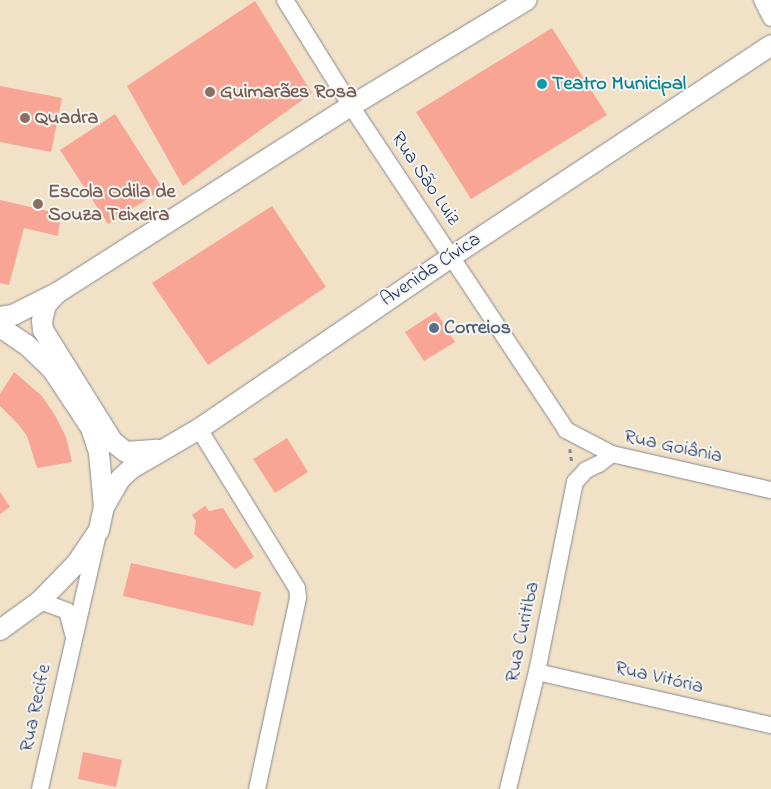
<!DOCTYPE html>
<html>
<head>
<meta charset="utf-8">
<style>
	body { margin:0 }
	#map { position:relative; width:771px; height:789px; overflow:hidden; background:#f1e1c6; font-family:"Indie Flower",sans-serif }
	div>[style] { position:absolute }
	.building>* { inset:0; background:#f8a596 }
	.path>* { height:2.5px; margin-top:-1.25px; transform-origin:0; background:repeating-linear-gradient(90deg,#868892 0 4px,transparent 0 8px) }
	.roads { filter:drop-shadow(0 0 1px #868892) drop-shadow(0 0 1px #868892) }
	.minor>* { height:16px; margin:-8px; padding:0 8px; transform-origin:8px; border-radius:8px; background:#fff }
	.tertiary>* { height:20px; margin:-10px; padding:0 10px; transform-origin:10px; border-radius:10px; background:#fff }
	.dots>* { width:14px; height:14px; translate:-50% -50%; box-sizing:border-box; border:2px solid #f6f6f2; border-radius:50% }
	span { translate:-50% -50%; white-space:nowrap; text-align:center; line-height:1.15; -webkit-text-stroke:4px #f6f6f2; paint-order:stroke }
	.culture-label { font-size:20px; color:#0d838f; font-weight:700 }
	.left { translate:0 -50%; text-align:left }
	.education-label { font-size:20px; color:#785e54; font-weight:700 }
	.street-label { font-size:20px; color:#1b2f5e }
	.service-label { font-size:20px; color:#4e5e75; font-weight:700 }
</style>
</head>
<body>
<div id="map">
	<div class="building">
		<i style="clip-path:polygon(255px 1px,312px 93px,183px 186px,127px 86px)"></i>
		<i style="clip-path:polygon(552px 28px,607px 115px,471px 199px,416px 112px)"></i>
		<i style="clip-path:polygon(0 86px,62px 98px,51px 152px,0 142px)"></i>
		<i style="clip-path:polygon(115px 114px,163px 189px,108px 224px,60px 150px)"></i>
		<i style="clip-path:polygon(0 200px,61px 214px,58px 236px,24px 228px,9px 285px,0 283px)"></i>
		<i style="clip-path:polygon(272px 206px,326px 287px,208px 365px,152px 283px)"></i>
		<i style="clip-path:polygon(436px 312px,455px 342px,424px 361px,405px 332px)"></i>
		<i style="clip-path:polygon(14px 372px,42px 396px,56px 417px,66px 437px,72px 462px,37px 468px,27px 436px,18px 424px,0 406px,0 394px)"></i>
		<i style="clip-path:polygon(287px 438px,308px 472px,275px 493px,253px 459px)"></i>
		<i style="clip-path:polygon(0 492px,10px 507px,0 514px)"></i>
		<i style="clip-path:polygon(205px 506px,209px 511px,223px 508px,254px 557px,235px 569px,194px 534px,196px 521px,192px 515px)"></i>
		<i style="clip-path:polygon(131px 563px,261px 592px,253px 626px,123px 596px)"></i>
		<i style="clip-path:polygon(83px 752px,122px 760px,116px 787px,78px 779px)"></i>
	</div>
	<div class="path">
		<i style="left:570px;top:449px;width:14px;rotate:82deg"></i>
	</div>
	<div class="roads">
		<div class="minor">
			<i style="left:285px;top:0;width:125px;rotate:58.1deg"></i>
			<i style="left:351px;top:106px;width:389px;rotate:56.4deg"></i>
			<i style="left:566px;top:430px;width:52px;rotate:27.6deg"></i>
			<i style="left:762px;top:0;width:20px;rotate:63deg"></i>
			<i style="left:199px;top:429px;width:187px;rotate:58.4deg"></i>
			<i style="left:297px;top:588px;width:10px;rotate:84deg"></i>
			<i style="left:298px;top:598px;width:195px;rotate:102.1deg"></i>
			<i style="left:40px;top:601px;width:29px;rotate:20deg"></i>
			<i style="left:67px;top:611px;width:24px;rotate:75deg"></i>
			<i style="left:537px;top:672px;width:240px;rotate:12.8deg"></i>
			<i style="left:40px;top:789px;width:257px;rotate:-77.2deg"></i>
			<i style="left:508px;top:789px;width:121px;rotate:-76.1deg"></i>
			<i style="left:537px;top:672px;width:194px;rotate:-78.7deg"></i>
			<i style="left:575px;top:482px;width:16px;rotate:-47deg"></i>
			<i style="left:586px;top:470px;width:14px;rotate:-25deg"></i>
			<i style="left:599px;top:464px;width:16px;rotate:-38deg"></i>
			<i style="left:612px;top:454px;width:163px;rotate:12.8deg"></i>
		</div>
		<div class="tertiary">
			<i style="left:57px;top:293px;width:16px;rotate:133deg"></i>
			<i style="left:46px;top:305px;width:16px;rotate:104deg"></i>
			<i style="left:42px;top:321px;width:9px;rotate:84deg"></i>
			<i style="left:43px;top:330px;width:132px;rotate:58deg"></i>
			<i style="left:113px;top:442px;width:16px;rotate:38deg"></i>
			<i style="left:126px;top:452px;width:31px;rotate:-4deg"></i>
			<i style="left:0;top:317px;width:13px;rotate:-9deg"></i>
			<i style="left:13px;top:315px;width:49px;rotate:-26.6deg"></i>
			<i style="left:57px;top:293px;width:348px;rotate:-32.5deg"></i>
			<i style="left:351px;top:106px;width:205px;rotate:-31.1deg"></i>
			<i style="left:0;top:327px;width:32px;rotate:34deg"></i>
			<i style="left:27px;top:345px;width:35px;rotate:44deg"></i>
			<i style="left:52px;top:369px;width:71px;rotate:56.5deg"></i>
			<i style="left:91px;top:428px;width:26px;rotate:72deg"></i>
			<i style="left:99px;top:453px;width:54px;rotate:84.7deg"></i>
			<i style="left:0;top:630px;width:49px;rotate:-35.9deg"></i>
			<i style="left:40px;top:601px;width:52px;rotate:-45.8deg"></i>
			<i style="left:76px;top:564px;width:41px;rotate:-55.9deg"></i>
			<i style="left:99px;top:530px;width:24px;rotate:-78deg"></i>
			<i style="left:104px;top:507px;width:32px;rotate:-60deg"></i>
			<i style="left:120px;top:479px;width:16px;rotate:-43deg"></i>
			<i style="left:132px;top:468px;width:78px;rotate:-30.2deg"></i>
			<i style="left:199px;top:429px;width:305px;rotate:-34.3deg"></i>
			<i style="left:451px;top:257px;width:384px;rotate:-33.5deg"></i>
		</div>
	</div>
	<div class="dots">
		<i style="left:542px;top:84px;background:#0f9aa8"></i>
		<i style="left:210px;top:92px;background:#8d6e63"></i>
		<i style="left:25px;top:118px;background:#8d6e63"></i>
		<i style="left:38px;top:204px;background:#8d6e63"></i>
		<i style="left:434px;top:328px;background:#5c6f8a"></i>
	</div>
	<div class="culture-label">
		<span class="left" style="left:552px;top:84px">Teatro Municipal</span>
	</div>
	<div class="education-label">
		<span class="left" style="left:220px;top:92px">Guimarães Rosa</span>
		<span class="left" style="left:35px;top:118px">Quadra</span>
		<span class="left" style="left:48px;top:204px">Escola Odila de<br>Souza Teixeira</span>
	</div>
	<div class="street-label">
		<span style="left:425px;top:179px;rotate:56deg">Rua São Luiz</span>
		<span style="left:431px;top:270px;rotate:-34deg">Avenida Cívica</span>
		<span style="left:673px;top:447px;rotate:12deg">Rua Goiânia</span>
		<span style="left:523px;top:632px;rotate:-78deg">Rua Curitiba</span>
		<span style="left:659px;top:678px;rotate:13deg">Rua Vitória</span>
		<span style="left:36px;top:708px;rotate:-78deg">Rua Recife</span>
	</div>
	<div class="service-label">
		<span class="left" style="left:444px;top:328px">Correios</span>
	</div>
</div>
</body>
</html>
